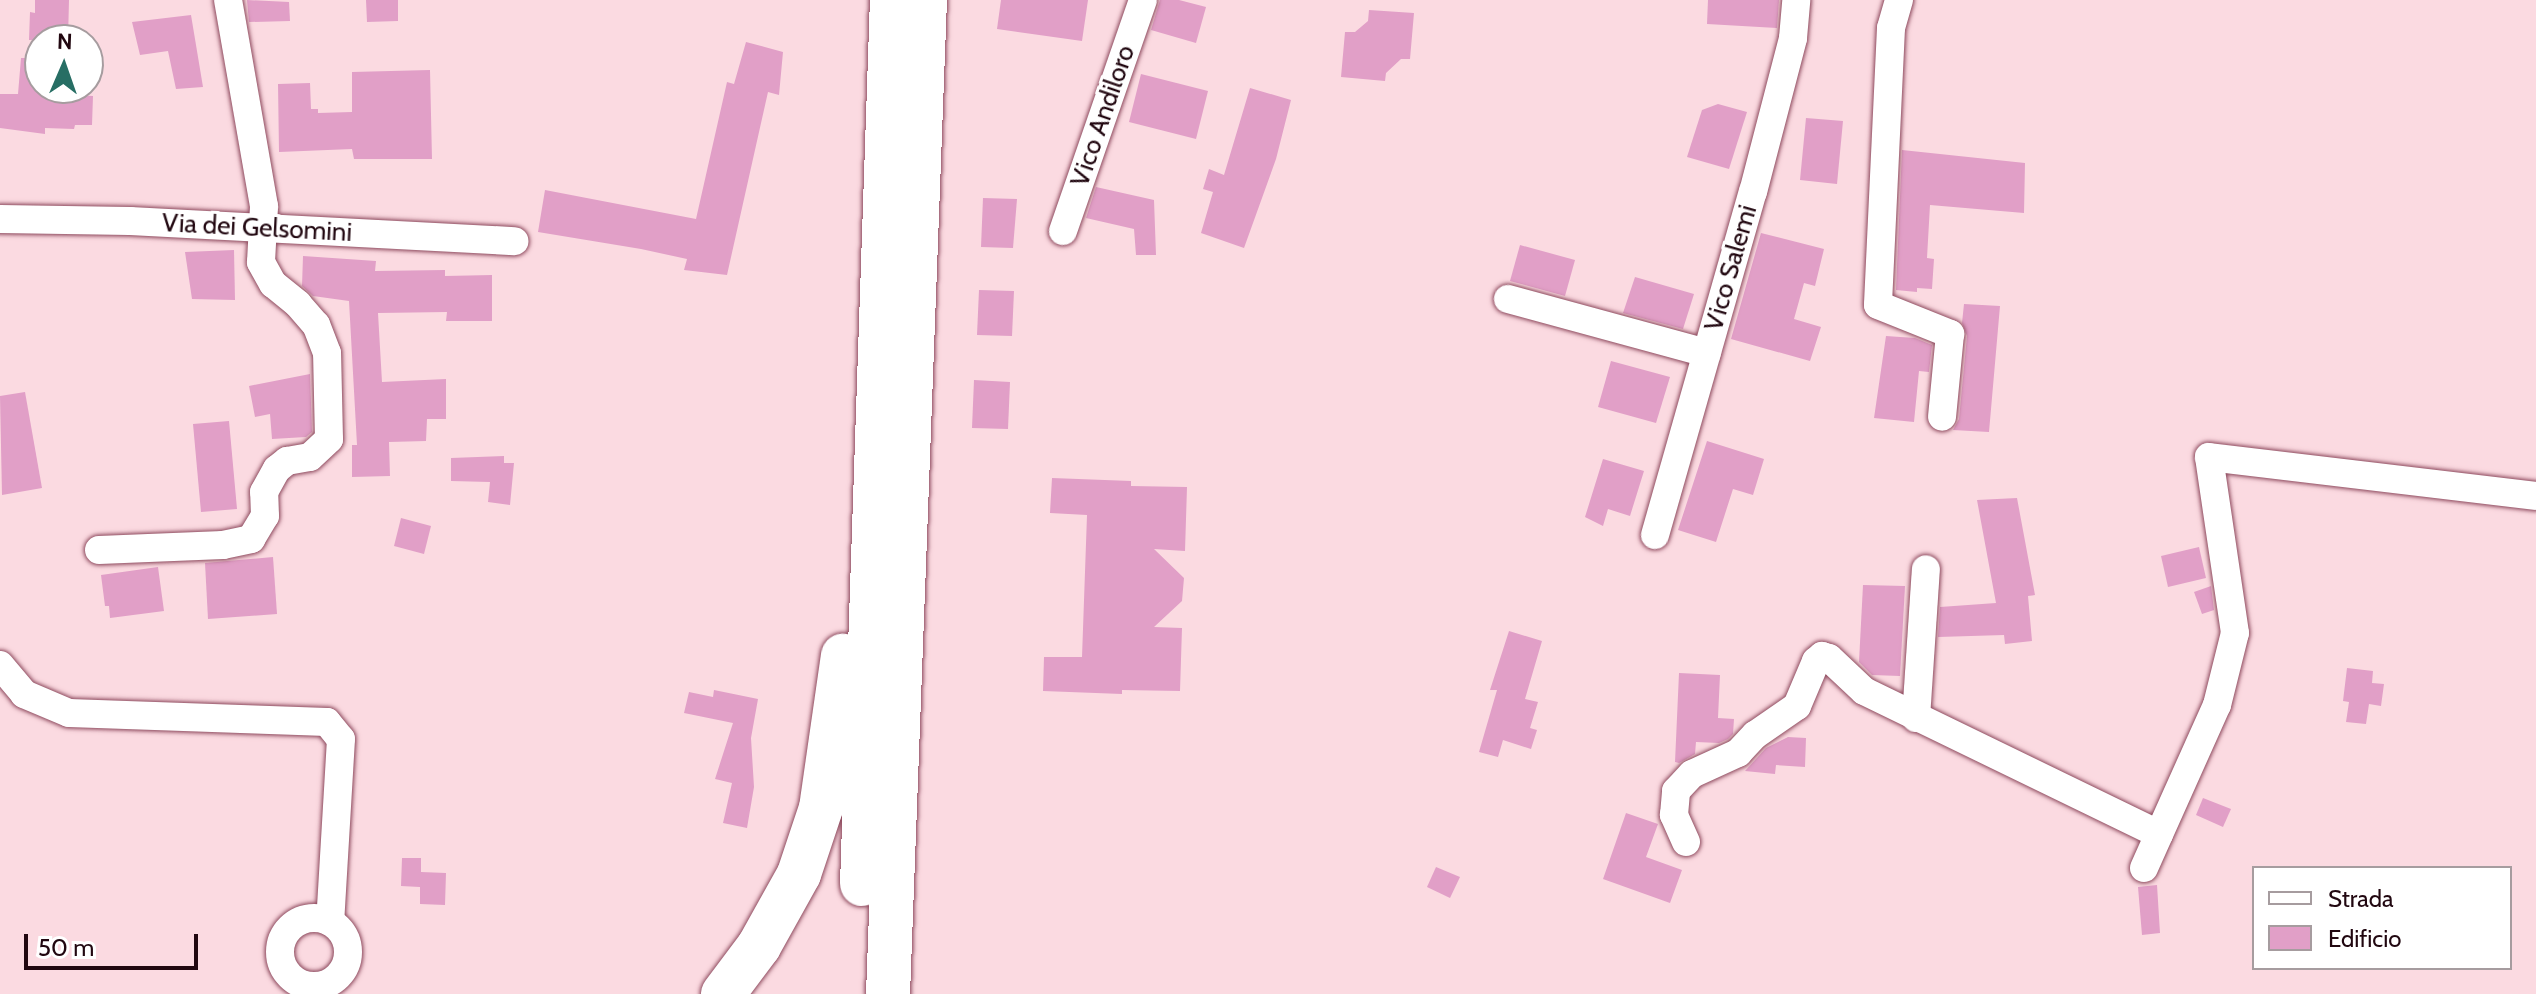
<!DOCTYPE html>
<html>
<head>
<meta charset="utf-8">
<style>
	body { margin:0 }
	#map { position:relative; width:2536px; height:994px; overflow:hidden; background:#fbdae1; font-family:Cabin,sans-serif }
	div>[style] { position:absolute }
	.building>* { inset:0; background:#e19fc7 }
	.roads { filter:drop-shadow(0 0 2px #8e4a5e) drop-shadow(0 0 2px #8e4a5e) }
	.minor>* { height:28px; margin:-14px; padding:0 14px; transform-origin:14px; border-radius:14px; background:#fff }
	.minor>.ring { margin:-14px; padding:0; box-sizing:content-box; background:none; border:28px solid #fff; border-radius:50% }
	.motorway>* { height:44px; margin:-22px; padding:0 22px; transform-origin:22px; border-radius:22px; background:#fff }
	span { translate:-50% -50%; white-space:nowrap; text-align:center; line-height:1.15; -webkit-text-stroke:6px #fff; paint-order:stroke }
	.street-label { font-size:26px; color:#210710 }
	.legend { position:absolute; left:2252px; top:866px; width:260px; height:104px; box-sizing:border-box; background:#fff; border:2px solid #a69c9f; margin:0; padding:10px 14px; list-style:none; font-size:24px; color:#210710 }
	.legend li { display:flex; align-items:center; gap:16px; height:40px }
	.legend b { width:40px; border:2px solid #a69c9f }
	.north { position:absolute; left:24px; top:24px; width:80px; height:80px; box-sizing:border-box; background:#fff; border:2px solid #a69c9f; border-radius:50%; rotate:2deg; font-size:22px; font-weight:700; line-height:32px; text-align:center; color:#210710 }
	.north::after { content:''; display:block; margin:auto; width:28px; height:36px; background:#276e64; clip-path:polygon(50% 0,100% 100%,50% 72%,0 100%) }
	.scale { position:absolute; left:24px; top:934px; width:174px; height:36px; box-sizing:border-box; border:4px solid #210710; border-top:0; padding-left:10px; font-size:24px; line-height:28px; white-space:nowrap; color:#210710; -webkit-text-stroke:6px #fff; paint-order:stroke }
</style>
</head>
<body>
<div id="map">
	<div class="building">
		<i style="clip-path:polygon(35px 0,69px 0,68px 40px,29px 40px,30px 12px,35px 13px)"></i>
		<i style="clip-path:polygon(247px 0,289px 2px,290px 21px,249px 22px)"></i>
		<i style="clip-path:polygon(366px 0,398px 0,398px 21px,367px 22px)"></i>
		<i style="clip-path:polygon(1001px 0,1088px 0,1082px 41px,997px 29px)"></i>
		<i style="clip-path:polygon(1160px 0,1179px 0,1206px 7px,1196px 43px,1151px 30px)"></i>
		<i style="clip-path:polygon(1708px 0,1779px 0,1777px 28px,1707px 24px)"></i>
		<i style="clip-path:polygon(1369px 10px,1414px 13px,1410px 59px,1401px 59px,1386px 73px,1385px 81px,1341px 77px,1345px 32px,1355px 32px,1368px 21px)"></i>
		<i style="clip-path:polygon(191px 15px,203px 87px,176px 89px,168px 51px,140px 55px,132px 22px)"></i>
		<i style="clip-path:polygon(746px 42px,783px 52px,779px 95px,768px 92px,727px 275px,684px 270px,687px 259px,641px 249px,538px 232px,545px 190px,696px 219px,727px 82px,734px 84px)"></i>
		<i style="clip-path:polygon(21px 58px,40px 58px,40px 88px,54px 88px,54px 94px,93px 96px,92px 125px,75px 125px,74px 129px,45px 128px,45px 134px,0 128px,0 94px,18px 94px)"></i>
		<i style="clip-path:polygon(430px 70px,432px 159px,354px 159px,352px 149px,279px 152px,278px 84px,310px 83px,311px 109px,318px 109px,318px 113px,352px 112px,352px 72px)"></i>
		<i style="clip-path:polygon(1141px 74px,1208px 91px,1196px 139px,1129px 122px)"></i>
		<i style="clip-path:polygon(1250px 88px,1291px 100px,1276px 159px,1244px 248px,1201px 233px,1213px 192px,1203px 189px,1209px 169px,1224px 175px)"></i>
		<i style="clip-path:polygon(1718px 104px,1747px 112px,1729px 169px,1687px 157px,1702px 110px)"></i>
		<i style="clip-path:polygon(1806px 118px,1843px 121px,1837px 184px,1800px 180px)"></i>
		<i style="clip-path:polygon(1902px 150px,2025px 163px,2024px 213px,1930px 205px,1927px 258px,1934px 259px,1932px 289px,1917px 288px,1917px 292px,1896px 290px)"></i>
		<i style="clip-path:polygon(1096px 187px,1154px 200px,1156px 255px,1136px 255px,1134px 229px,1086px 218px)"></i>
		<i style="clip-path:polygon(983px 198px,1017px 199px,1013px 248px,981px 247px)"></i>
		<i style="clip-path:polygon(1761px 233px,1824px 249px,1815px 286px,1804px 283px,1794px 319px,1821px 327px,1810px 361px,1731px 339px)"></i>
		<i style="clip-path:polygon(1520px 245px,1575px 260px,1565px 296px,1510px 281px)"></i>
		<i style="clip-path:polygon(234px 250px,235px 300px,192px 299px,185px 252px)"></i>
		<i style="clip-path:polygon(303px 256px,376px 261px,375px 271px,445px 270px,445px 276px,492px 275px,492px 321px,446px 321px,447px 312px,378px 313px,382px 382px,446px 379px,446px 419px,427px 419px,426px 441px,389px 442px,390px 476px,352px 477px,352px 445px,357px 445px,349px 301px,313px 296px,302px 286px)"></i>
		<i style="clip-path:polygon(1635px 277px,1694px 294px,1683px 329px,1623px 313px)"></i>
		<i style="clip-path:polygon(979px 290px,1014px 291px,1012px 336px,977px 335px)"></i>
		<i style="clip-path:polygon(1964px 304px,2000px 306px,1989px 432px,1953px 430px,1959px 419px,1967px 336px,1962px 323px)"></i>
		<i style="clip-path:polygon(1886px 336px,1915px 338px,1932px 345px,1929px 372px,1919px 371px,1914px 422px,1874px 418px)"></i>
		<i style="clip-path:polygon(1611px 361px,1670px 377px,1656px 423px,1598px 407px)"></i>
		<i style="clip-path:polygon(310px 374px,312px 432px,306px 437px,272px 439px,270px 414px,255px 417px,249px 386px)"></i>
		<i style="clip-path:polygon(974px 380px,1010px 382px,1008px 429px,972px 428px)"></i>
		<i style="clip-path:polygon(25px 392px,42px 488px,2px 495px,0 396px)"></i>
		<i style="clip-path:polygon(229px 421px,237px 509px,201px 512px,193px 424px)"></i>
		<i style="clip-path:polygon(1707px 441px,1764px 459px,1753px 495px,1733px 489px,1716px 542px,1678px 530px)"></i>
		<i style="clip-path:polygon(504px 456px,504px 463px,514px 463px,510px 505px,488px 502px,490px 482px,451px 481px,451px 458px)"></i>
		<i style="clip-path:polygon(1603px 459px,1644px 471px,1630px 516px,1608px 509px,1603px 526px,1585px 517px)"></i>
		<i style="clip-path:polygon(1052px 478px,1131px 481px,1131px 486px,1187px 487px,1185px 551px,1154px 549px,1184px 578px,1182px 601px,1154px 627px,1182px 628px,1180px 691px,1122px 690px,1122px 694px,1043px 691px,1044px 657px,1082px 657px,1087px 515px,1050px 513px)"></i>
		<i style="clip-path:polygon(2017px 498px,2035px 595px,2028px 596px,2032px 641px,2005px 644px,2004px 635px,1938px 637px,1940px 607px,1996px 603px,1977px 500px)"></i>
		<i style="clip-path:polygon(401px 518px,431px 526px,424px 554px,394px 546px)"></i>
		<i style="clip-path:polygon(2199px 547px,2206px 578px,2168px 587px,2161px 556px)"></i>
		<i style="clip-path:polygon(273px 557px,277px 614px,208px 619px,205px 563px)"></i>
		<i style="clip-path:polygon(158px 567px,164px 611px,110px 618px,109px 606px,105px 606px,101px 575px)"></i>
		<i style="clip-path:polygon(1863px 585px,1905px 586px,1900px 676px,1872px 675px,1859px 662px)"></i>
		<i style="clip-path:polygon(2211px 586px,2214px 610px,2202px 614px,2194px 592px)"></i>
		<i style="clip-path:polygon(1509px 631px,1542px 641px,1525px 699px,1538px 702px,1530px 728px,1537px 730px,1531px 749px,1503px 740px,1498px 757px,1479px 752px,1497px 690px,1490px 690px)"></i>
		<i style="clip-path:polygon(2347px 668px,2373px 671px,2372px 683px,2384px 684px,2381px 706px,2369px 704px,2366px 724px,2346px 722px,2349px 702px,2343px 701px)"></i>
		<i style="clip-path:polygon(1679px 673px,1720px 675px,1718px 718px,1734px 719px,1733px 734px,1728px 739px,1719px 743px,1696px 742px,1695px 754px,1679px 763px,1675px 762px)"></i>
		<i style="clip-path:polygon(714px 690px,758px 699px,751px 738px,754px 787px,747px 828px,723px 823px,732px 783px,715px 779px,733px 723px,684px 713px,689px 692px,713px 697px)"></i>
		<i style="clip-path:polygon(1788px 737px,1806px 738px,1805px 767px,1776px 765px,1775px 774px,1745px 771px,1766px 748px)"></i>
		<i style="clip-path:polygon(2203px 798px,2231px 809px,2223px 827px,2196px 815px)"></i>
		<i style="clip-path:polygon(1626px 813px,1658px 824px,1646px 857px,1682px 870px,1670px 903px,1603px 879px)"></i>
		<i style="clip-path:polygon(402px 858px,421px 858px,421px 872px,446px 873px,445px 905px,420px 904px,420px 887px,401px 886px)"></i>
		<i style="clip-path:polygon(1436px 867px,1460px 877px,1450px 898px,1427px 887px)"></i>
		<i style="clip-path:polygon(2157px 885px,2160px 933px,2142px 935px,2138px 887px)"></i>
	</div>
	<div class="roads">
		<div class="minor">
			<i style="left:1899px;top:0;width:29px;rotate:106deg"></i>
			<i style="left:1891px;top:28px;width:277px;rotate:92.7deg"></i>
			<i style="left:1878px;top:305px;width:78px;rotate:21.9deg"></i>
			<i style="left:1950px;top:334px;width:83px;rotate:95.5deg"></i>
			<i style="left:0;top:219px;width:130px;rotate:0.9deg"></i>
			<i style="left:130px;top:221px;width:385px;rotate:3deg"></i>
			<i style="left:1063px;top:231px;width:244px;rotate:-70.9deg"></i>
			<i style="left:1508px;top:299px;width:206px;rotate:15.2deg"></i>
			<i style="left:1655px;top:535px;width:357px;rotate:-74.1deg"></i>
			<i style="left:1753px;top:192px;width:159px;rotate:-75.4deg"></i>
			<i style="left:1793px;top:38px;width:38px;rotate:-85deg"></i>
			<i style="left:99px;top:550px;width:124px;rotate:-2.3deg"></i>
			<i style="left:223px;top:545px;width:29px;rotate:-12deg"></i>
			<i style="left:251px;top:539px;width:27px;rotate:-59deg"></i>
			<i style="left:265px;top:516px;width:24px;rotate:-92deg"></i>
			<i style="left:264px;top:492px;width:26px;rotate:-61deg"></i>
			<i style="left:277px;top:469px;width:13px;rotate:-39deg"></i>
			<i style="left:287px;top:461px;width:23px;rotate:-10deg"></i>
			<i style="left:310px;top:457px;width:26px;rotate:-43deg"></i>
			<i style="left:329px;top:439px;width:86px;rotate:-91.3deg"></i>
			<i style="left:327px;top:353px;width:30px;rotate:-111deg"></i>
			<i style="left:316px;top:325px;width:28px;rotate:-131deg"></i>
			<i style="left:298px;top:304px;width:32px;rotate:-141deg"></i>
			<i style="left:273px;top:284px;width:25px;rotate:-119deg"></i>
			<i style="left:261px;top:262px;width:56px;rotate:-86.9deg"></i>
			<i style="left:264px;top:206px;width:209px;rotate:-99.9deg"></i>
			<i style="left:0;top:665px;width:38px;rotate:50deg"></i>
			<i style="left:24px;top:694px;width:49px;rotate:22.9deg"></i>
			<i style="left:69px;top:713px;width:258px;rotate:2deg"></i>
			<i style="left:327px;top:722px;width:22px;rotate:51deg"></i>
			<i style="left:341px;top:739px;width:183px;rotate:93.4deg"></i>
			<i style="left:1916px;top:718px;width:149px;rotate:-86.2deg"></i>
			<i style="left:1686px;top:842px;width:30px;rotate:-114deg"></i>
			<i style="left:1674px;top:815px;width:24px;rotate:-85deg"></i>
			<i style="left:1676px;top:791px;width:23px;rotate:-47deg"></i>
			<i style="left:1692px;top:774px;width:51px;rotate:-24.5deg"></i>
			<i style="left:1738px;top:753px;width:25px;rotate:-47deg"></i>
			<i style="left:1755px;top:735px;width:51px;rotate:-34.6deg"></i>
			<i style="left:1797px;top:706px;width:49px;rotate:-67.1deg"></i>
			<i style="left:1816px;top:661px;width:8px;rotate:-40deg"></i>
			<i style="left:1822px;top:656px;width:7px;rotate:16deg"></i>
			<i style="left:1829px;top:658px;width:48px;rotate:43.3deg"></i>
			<i style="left:1864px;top:691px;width:328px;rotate:25.9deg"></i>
			<i style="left:2144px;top:868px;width:179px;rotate:-65.9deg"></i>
			<i style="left:2217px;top:705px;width:74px;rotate:-76deg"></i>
			<i style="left:2235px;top:633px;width:178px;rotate:-98.4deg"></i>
			<i style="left:2209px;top:457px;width:329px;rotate:6.8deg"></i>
			<i class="ring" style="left:280px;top:918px;width:40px;height:40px"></i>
		</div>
		<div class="motorway">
			<i style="left:862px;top:884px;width:885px;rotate:-88.06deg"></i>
			<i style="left:723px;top:994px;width:60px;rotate:-53.1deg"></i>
			<i style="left:759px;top:946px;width:82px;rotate:-60.9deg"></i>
			<i style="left:799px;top:874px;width:70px;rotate:-71.6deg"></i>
			<i style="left:821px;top:808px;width:154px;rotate:-81.8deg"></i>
			<i style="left:888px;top:994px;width:995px;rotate:-87.87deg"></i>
		</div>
	</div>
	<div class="street-label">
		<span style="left:1103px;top:116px;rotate:-71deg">Vico Andiloro</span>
		<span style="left:257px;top:228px;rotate:3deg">Via dei Gelsomini</span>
		<span style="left:1731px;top:268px;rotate:-74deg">Vico Salemi</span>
	</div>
	<ul class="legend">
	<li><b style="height:10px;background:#fff"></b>Strada</li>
	<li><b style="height:22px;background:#e19fc7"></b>Edificio</li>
	</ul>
	<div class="north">N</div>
	<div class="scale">50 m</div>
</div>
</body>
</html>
